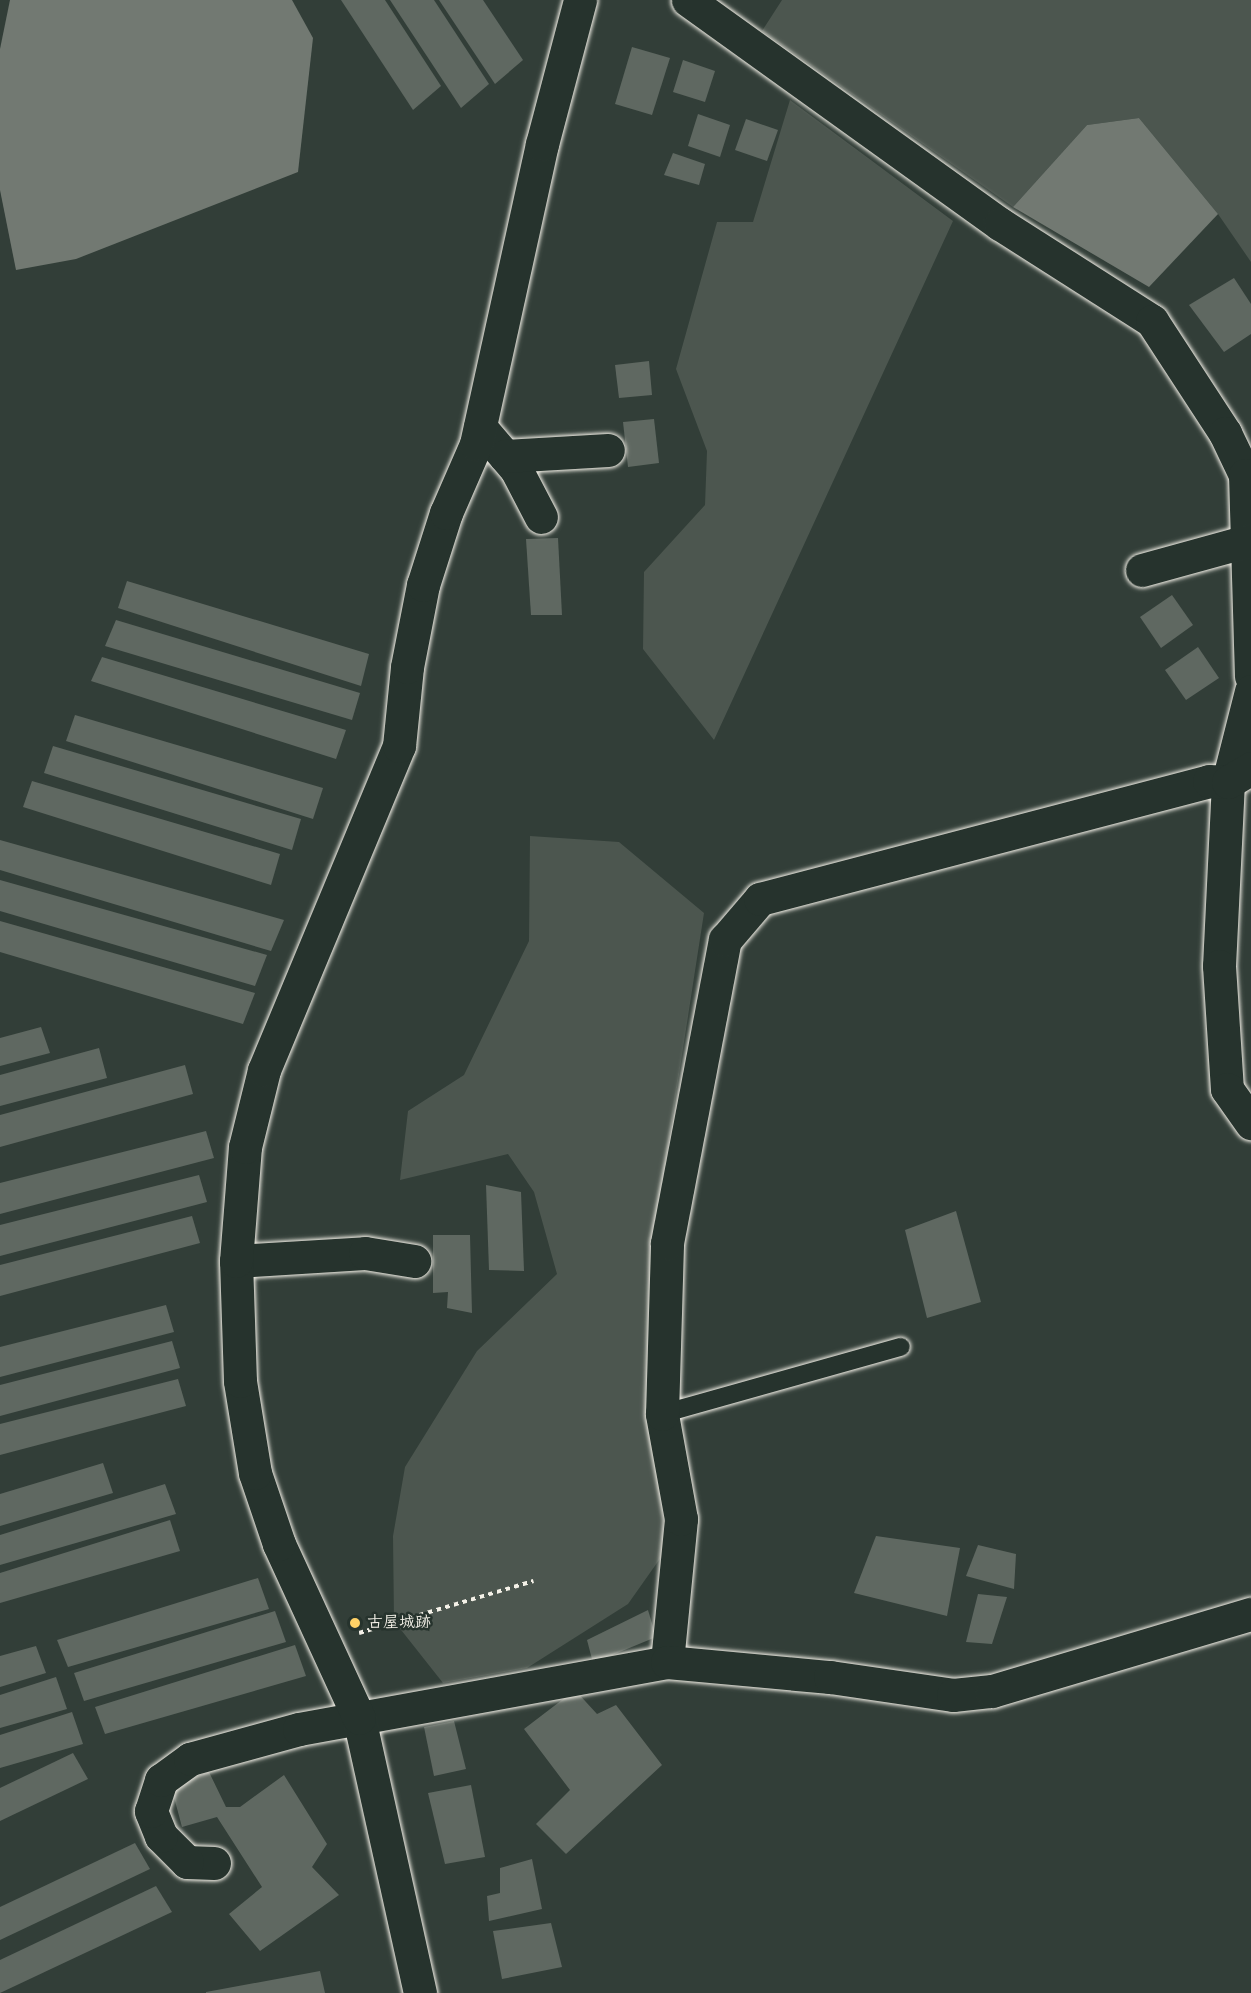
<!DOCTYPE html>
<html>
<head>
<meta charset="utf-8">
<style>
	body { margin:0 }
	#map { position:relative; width:1251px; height:1993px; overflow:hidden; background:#323e38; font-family:"Balsamiq Sans","Klee One",sans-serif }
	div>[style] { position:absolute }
	.green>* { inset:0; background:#4c564f }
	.water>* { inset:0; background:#727972 }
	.building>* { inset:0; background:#5f6861 }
	.path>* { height:4px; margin-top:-2px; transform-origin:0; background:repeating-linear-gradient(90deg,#f4f1e8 0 4.5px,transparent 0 9px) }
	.roads { filter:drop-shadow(0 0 2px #f4f1e8) drop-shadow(0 0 2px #f4f1e8) }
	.service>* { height:18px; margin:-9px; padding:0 9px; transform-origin:9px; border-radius:9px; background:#26332d }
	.minor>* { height:33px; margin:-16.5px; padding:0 16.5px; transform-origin:16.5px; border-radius:16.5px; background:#26332d }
	.dots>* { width:16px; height:16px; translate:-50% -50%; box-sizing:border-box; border:3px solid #26332d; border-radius:50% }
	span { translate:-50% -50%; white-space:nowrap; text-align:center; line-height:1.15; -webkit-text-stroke:5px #26332d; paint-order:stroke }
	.poi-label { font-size:16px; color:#f4f1e8; font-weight:700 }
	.left { translate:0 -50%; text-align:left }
</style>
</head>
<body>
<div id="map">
	<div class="green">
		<i style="clip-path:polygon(782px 0,1251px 0,1251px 262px,1218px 214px,1139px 118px,1087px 125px,1013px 207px,762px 31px)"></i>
		<i style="clip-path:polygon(790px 100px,953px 221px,714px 740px,643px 649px,644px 572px,705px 505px,707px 451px,676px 369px,717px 222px,753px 222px)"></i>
		<i style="clip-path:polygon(530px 836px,619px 842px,704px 913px,654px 1236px,664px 1553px,628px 1604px,527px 1668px,443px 1683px,394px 1621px,393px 1536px,405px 1467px,477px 1351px,557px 1274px,534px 1192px,508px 1154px,400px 1180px,408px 1111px,464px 1075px,529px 941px)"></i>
	</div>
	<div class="water">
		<i style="clip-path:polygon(10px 0,292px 0,313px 38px,298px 172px,76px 259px,16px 270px,0 190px,0 49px)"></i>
		<i style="clip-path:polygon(1139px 118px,1218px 214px,1149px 287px,1013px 207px,1087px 125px)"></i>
	</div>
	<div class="building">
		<i style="clip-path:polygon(341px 0,385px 0,441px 86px,413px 110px)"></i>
		<i style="clip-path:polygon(390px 0,434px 0,489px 84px,461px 108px)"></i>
		<i style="clip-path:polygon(439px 0,483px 0,523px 60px,495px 84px)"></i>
		<i style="clip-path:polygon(632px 47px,670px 58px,652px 115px,615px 104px)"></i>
		<i style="clip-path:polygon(683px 60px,715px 71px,705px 102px,673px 92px)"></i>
		<i style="clip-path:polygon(698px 114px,730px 125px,720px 157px,688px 146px)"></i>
		<i style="clip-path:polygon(746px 119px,778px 130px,767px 161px,735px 150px)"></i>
		<i style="clip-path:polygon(673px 153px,705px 164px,699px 185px,664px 175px)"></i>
		<i style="clip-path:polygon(1234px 278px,1251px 304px,1251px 334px,1224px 352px,1189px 305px)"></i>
		<i style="clip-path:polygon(649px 361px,652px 395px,619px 398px,615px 365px)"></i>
		<i style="clip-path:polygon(654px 419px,659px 463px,628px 467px,623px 422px)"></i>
		<i style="clip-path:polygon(558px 538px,562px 615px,531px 615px,526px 539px)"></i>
		<i style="clip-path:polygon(127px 581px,369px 654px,361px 686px,118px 608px)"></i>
		<i style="clip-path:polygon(1172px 595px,1193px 625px,1161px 648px,1140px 617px)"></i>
		<i style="clip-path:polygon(116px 620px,360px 693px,352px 720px,105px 646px)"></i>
		<i style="clip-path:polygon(1198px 647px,1219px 678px,1186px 700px,1165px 670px)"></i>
		<i style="clip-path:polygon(102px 657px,346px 730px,336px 759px,91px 681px)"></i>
		<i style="clip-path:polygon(75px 715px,323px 788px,313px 819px,66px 741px)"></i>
		<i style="clip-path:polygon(53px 746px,301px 819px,292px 850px,44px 773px)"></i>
		<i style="clip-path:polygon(32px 781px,280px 854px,271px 885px,23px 807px)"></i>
		<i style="clip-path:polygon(0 840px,284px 920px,271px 951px,0 870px)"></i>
		<i style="clip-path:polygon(0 880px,267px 955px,255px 986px,0 911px)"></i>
		<i style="clip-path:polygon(0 921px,255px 993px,243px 1024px,0 952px)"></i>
		<i style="clip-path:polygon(41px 1027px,50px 1053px,0 1066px,0 1038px)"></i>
		<i style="clip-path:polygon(99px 1048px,107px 1078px,0 1106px,0 1075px)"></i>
		<i style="clip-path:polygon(185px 1065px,193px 1094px,0 1147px,0 1115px)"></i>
		<i style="clip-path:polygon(206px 1131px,214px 1158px,0 1214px,0 1183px)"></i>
		<i style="clip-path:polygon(199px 1175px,207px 1202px,0 1256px,0 1225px)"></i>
		<i style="clip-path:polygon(486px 1185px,521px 1192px,524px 1271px,489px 1270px)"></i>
		<i style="clip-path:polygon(956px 1211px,981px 1302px,927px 1318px,905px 1230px)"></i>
		<i style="clip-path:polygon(192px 1216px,200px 1243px,0 1296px,0 1265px)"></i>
		<i style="clip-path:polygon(433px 1235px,470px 1235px,472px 1313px,447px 1308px,448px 1292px,433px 1293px)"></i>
		<i style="clip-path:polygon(166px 1305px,174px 1332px,0 1377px,0 1347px)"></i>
		<i style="clip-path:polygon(172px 1341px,180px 1368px,0 1416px,0 1385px)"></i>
		<i style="clip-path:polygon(178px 1379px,186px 1406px,0 1455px,0 1424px)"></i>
		<i style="clip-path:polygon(103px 1463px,113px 1493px,0 1526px,0 1494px)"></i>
		<i style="clip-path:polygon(165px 1484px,176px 1514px,0 1565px,0 1535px)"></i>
		<i style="clip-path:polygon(170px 1520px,180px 1551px,0 1603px,0 1573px)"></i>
		<i style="clip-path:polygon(876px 1536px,960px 1548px,947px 1616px,854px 1593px)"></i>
		<i style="clip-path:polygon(978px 1545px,1016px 1554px,1014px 1589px,966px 1576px)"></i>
		<i style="clip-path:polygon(258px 1578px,269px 1609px,68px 1667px,57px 1640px)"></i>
		<i style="clip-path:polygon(978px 1594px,1007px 1597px,992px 1644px,966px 1642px)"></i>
		<i style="clip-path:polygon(648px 1610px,656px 1637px,593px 1663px,587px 1640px)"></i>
		<i style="clip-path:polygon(275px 1611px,286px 1642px,84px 1701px,74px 1673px)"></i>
		<i style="clip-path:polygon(295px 1645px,306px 1676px,105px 1734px,95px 1707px)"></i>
		<i style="clip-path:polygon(36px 1646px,46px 1673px,0 1687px,0 1656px)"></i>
		<i style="clip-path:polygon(56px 1677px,67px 1709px,0 1728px,0 1695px)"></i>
		<i style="clip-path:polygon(575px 1690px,597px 1714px,616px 1705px,662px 1765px,566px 1854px,536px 1824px,570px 1790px,524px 1729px)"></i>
		<i style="clip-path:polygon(72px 1712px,83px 1744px,0 1768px,0 1735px)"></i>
		<i style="clip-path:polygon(454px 1721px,466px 1769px,434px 1776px,424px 1727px)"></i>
		<i style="clip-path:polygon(73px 1753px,88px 1779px,0 1821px,0 1788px)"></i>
		<i style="clip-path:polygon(209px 1772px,226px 1807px,240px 1807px,284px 1775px,327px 1844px,312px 1867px,339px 1895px,260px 1951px,229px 1914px,262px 1887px,217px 1817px,182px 1827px,171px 1786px)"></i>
		<i style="clip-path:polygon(471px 1785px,485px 1857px,445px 1864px,428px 1793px)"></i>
		<i style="clip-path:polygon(135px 1843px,150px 1869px,0 1940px,0 1907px)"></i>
		<i style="clip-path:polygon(532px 1859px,542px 1909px,489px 1921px,487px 1896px,500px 1893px,500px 1868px)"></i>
		<i style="clip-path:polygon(156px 1886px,172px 1912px,0 1993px,0 1960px)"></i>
		<i style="clip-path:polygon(551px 1923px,562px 1967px,502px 1979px,493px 1931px)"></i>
		<i style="clip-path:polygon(320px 1971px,325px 1993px,206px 1993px,206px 1992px)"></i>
	</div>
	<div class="path">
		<i style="left:359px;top:1633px;width:182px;rotate:-16.6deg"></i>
	</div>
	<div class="roads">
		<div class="service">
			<i style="left:662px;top:1414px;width:248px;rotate:-15.7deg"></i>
		</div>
		<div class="minor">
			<i style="left:688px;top:0;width:384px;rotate:35.7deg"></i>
			<i style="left:1000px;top:224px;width:180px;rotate:32.5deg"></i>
			<i style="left:1152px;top:321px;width:134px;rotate:56.9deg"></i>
			<i style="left:1225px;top:433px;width:47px;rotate:64.5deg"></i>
			<i style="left:1245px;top:475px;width:201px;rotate:88.3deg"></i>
			<i style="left:480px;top:427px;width:55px;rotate:49.4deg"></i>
			<i style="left:516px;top:469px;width:54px;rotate:62.5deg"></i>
			<i style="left:505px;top:456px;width:103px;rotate:-3.3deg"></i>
			<i style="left:1142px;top:570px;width:109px;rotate:-15.4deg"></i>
			<i style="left:1251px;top:691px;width:94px;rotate:104.2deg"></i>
			<i style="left:1228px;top:782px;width:184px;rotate:92.8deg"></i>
			<i style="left:1219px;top:966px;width:123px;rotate:86.3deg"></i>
			<i style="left:1227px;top:1089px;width:42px;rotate:54.8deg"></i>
			<i style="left:236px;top:1261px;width:129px;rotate:-3.5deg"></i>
			<i style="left:365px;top:1253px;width:50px;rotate:9.3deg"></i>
			<i style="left:667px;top:1662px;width:144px;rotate:-84.4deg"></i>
			<i style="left:681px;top:1519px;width:107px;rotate:-100.3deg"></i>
			<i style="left:662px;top:1414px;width:171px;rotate:-88.3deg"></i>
			<i style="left:667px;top:1243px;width:309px;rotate:-79.2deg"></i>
			<i style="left:725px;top:940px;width:54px;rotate:-49.5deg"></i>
			<i style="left:760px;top:899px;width:464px;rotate:-14.7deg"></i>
			<i style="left:1209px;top:781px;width:19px;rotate:3deg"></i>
			<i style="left:1228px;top:782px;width:27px;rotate:-31deg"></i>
			<i style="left:214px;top:1863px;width:27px;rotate:-178deg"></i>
			<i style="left:187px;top:1862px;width:37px;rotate:-135deg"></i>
			<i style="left:161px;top:1836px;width:27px;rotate:-112deg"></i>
			<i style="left:151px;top:1811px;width:33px;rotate:-72deg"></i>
			<i style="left:161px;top:1780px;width:36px;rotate:-36deg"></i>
			<i style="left:190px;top:1759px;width:113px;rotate:-15.4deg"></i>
			<i style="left:299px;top:1729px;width:374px;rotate:-10.3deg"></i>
			<i style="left:667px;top:1662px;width:164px;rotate:5.3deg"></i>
			<i style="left:830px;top:1677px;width:124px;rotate:8.3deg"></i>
			<i style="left:953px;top:1695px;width:39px;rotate:-6deg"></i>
			<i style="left:992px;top:1691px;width:270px;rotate:-16.6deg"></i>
			<i style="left:420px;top:1993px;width:282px;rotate:-102.5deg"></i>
			<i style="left:359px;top:1718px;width:192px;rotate:-114.7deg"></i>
			<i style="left:279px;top:1544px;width:75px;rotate:-108.7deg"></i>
			<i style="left:255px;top:1473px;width:93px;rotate:-99.3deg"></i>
			<i style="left:240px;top:1381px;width:120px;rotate:-91.9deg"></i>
			<i style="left:236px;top:1261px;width:114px;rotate:-85.5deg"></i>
			<i style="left:245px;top:1147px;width:79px;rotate:-76.1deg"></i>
			<i style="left:264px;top:1070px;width:351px;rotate:-67.4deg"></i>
			<i style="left:399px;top:746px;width:79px;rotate:-84.2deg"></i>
			<i style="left:407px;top:667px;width:84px;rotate:-79deg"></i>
			<i style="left:423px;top:585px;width:76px;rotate:-72.3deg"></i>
			<i style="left:446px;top:513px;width:75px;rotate:-66.5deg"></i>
			<i style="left:476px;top:444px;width:307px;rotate:-77.6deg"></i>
			<i style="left:542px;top:144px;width:149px;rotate:-75.2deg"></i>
		</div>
	</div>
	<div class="dots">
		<i style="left:355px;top:1623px;background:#ffd166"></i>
	</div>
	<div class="poi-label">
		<span class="left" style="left:367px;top:1623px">古屋城跡</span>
	</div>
</div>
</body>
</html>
